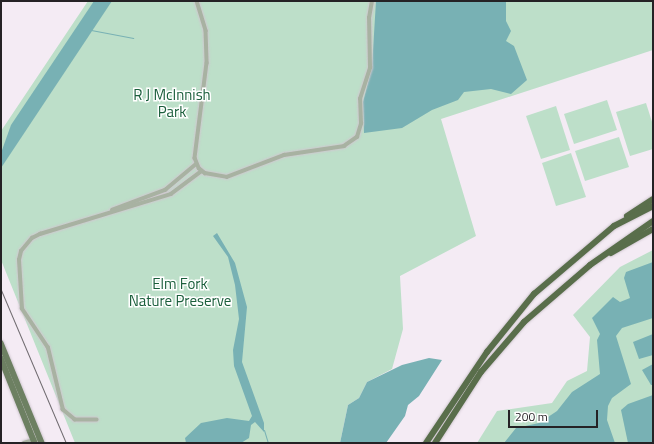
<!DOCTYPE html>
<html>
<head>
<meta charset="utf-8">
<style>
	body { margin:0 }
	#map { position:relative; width:654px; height:444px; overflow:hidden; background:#f4ebf4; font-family:"Titillium Web",sans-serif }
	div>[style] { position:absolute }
	.green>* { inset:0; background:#bddfc9 }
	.water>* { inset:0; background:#78b1b4 }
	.stream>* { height:1px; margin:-0.5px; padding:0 0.5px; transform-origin:0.5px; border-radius:0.5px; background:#78b1b4 }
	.roads { filter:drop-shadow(0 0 1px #cfc7cf) drop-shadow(0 0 1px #cfc7cf) }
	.street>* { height:3.5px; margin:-1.75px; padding:0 1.75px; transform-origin:1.75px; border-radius:1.75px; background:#a8b2a2 }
	.primary>* { height:5.5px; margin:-2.75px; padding:0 2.75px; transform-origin:2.75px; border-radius:2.75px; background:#6d8062 }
	.highway>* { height:6px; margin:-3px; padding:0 3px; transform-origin:3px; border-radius:3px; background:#596e4b }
	.rail>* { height:1px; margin:-0.5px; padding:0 0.5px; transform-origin:0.5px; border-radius:0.5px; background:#6f6a6f }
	span { translate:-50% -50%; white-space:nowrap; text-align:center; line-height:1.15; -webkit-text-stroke:3px #fff; paint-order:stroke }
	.park-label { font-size:15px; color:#1a5e3b }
	.frame { position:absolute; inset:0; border:2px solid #252225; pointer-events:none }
	.scale { position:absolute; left:508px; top:410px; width:90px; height:18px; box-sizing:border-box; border:2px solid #252225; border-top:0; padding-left:5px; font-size:12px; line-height:14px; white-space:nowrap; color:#252225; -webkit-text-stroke:3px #fff; paint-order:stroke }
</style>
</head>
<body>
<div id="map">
	<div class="green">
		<i style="clip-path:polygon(88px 1px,653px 1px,653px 50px,441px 119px,476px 236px,400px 276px,403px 329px,392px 369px,367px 382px,359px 398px,348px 405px,340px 443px,75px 443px,1px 260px,1px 131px)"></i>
		<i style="clip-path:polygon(607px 100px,617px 130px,574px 144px,564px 114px)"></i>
		<i style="clip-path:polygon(646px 103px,653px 125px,653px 149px,630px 156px,616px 112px)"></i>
		<i style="clip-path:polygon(556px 106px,570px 150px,541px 159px,526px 116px)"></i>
		<i style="clip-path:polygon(619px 137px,629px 167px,585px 181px,575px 151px)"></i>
		<i style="clip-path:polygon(571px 153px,586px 197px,556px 206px,542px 163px)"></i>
		<i style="clip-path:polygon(653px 250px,653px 443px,477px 443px,497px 411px,552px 403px,567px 381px,587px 371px,590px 337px,573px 315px,620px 267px)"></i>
	</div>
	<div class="water">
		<i style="clip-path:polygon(94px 1px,112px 1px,1px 168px,1px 153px,11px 125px)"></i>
		<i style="clip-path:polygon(376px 1px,506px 1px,506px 21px,511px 31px,506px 41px,514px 46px,527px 80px,511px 94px,491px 89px,464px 92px,458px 100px,432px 110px,402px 128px,364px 133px,363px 102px,372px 67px)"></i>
		<i style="clip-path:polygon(217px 233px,235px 263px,247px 307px,242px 362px,264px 423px,264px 432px,255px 422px,251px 425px,249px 438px,241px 443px,186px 443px,185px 438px,201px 423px,227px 418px,249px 421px,252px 416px,234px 366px,233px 350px,239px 319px,235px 285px,228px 257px,213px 236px)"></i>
		<i style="clip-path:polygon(653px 262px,653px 318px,622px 328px,616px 336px,631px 384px,612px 398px,608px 406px,607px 420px,615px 443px,504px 443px,516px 428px,539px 423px,557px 411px,572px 392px,600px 374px,597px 340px,600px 334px,592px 318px,613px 297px,620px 302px,630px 298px,624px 278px,626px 272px)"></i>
		<i style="clip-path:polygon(653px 334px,653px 355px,639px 359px,633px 342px)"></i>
		<i style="clip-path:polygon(429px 358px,442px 360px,419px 396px,408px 405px,405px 416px,386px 443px,340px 443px,348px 405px,359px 398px,367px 382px,402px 365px)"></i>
		<i style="clip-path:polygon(653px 364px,653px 385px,651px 385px,642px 370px)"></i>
		<i style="clip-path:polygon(653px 395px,653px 443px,628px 443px,621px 410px,628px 404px)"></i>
	</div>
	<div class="stream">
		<i style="left:91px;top:30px;width:43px;rotate:10.8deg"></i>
		<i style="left:264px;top:430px;width:14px;rotate:73deg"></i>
	</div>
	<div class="roads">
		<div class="street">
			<i style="left:197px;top:1px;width:31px;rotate:73deg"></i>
			<i style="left:206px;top:31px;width:32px;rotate:88deg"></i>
			<i style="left:207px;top:63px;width:96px;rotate:97.2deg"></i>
			<i style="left:195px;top:158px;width:11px;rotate:68deg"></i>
			<i style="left:199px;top:168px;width:8px;rotate:40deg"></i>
			<i style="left:205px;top:173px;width:22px;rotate:10deg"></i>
			<i style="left:227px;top:177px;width:61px;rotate:-21.1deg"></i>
			<i style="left:284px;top:155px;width:61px;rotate:-8.5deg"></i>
			<i style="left:344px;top:146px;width:16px;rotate:-35deg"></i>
			<i style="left:357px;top:137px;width:14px;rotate:-73deg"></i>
			<i style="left:361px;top:124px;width:25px;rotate:-92deg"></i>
			<i style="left:360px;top:99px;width:33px;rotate:-72deg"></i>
			<i style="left:370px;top:68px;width:50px;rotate:-91.1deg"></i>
			<i style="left:369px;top:18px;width:17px;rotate:-80deg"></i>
			<i style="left:112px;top:210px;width:57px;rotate:-20.7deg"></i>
			<i style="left:165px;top:190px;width:40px;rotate:-40deg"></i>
			<i style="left:97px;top:420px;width:22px;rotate:180deg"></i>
			<i style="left:75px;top:420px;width:16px;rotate:-140deg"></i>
			<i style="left:63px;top:410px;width:64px;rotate:-103.6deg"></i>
			<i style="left:48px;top:348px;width:47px;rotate:-123.7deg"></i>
			<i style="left:22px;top:309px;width:49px;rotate:-93.5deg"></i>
			<i style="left:19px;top:260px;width:9px;rotate:-77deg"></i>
			<i style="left:21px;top:251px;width:17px;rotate:-50deg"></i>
			<i style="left:32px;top:238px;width:9px;rotate:-27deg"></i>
			<i style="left:40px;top:234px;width:137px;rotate:-17deg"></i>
			<i style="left:171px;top:194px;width:38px;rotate:-37deg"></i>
			<i style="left:24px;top:443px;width:17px;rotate:-17deg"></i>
		</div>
		<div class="primary">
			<i style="left:1px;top:343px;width:108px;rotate:67.7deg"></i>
			<i style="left:1px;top:358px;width:92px;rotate:68.2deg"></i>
		</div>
		<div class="highway">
			<i style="left:627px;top:216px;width:31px;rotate:-33deg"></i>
			<i style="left:611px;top:253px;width:48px;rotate:-29.7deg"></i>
			<i style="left:426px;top:443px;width:110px;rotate:-56.2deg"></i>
			<i style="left:487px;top:352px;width:75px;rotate:-51deg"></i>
			<i style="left:534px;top:294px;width:105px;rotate:-40.4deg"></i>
			<i style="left:614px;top:226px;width:44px;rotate:-27.1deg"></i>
			<i style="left:435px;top:443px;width:85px;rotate:-57.1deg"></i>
			<i style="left:481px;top:372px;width:66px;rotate:-49.3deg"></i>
			<i style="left:524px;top:322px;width:87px;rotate:-40.8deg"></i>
			<i style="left:590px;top:265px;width:77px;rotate:-34.9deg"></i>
		</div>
	</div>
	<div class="rail">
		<i style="left:1px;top:290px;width:166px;rotate:67deg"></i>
	</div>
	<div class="park-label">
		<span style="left:172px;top:103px">R J McInnish<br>Park</span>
		<span style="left:180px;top:292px">Elm Fork<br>Nature Preserve</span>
	</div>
	<div class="frame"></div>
	<div class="scale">200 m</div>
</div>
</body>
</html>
